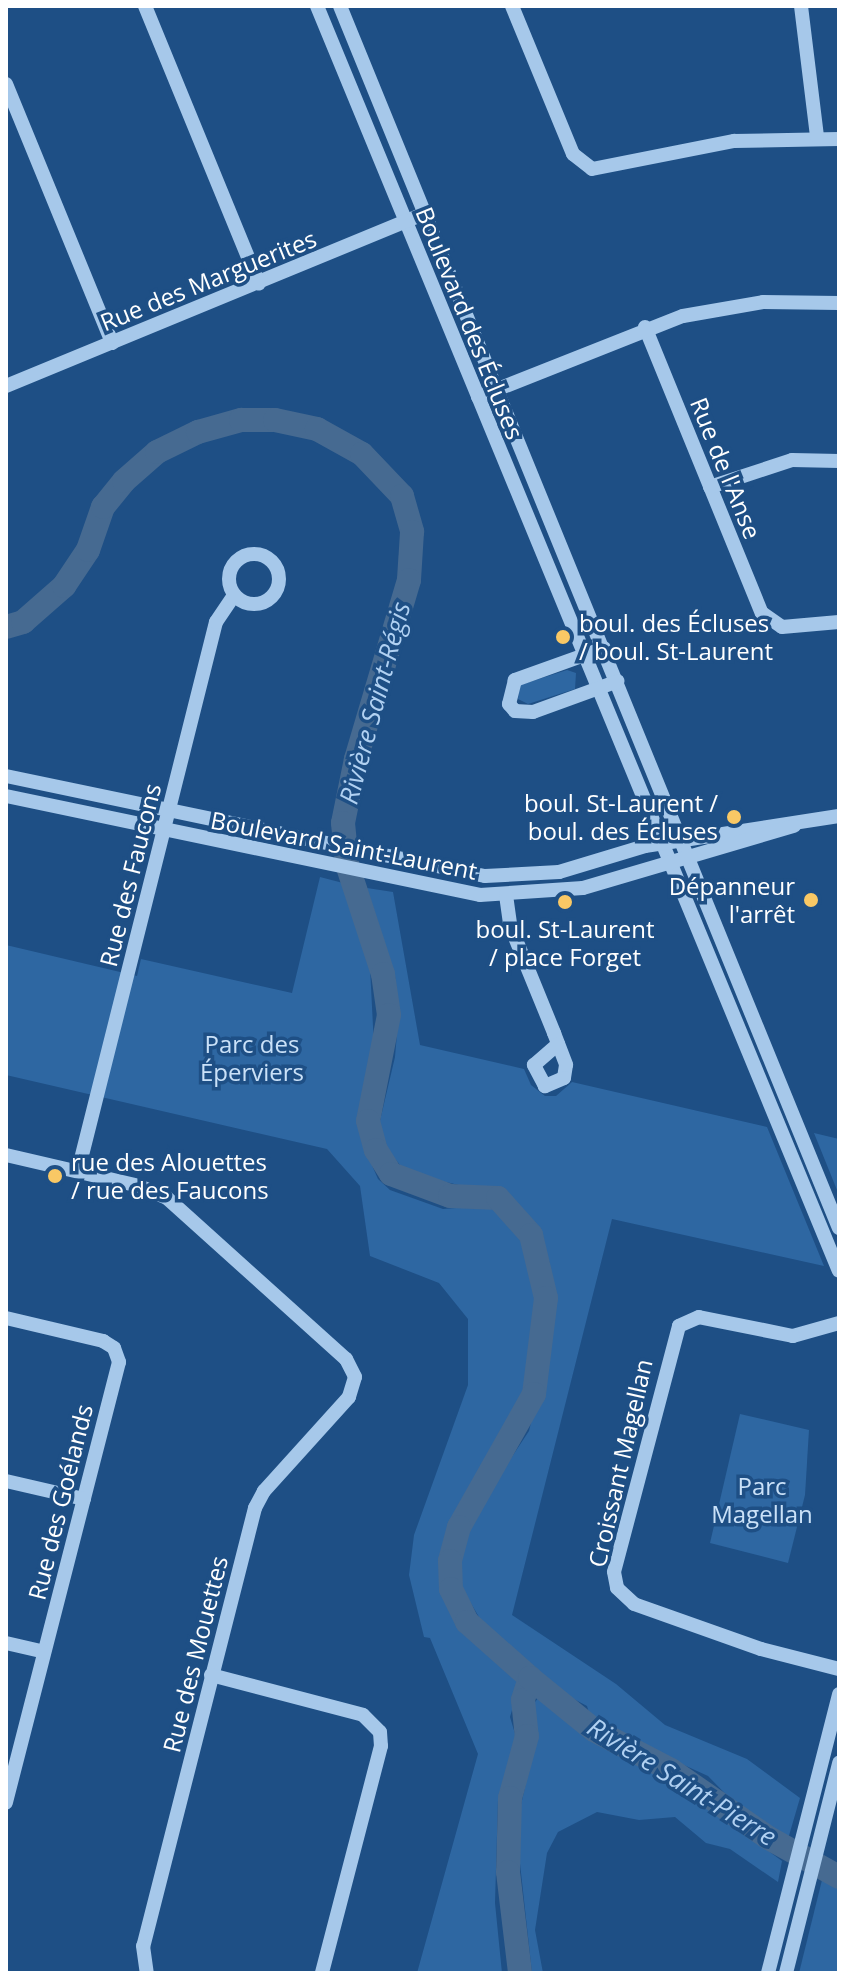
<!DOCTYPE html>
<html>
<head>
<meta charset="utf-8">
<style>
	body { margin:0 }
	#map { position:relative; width:845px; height:1979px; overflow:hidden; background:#1e4f85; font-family:"Open Sans",sans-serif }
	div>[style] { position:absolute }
	.green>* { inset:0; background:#2e67a2 }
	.river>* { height:24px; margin:-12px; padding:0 12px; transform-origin:12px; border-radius:12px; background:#466a91 }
	.minor>* { height:14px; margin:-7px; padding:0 7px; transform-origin:7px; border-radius:7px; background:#a6c8ea }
	.minor>.ring { margin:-7px; padding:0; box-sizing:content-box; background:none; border:14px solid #a6c8ea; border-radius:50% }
	.dots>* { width:22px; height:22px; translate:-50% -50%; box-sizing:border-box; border:4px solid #1e4f85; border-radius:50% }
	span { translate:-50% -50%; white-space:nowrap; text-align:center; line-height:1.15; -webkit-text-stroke:7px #1e4f85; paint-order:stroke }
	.street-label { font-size:24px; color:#fff }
	.poi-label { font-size:24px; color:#fff }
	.left { translate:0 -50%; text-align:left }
	.right { translate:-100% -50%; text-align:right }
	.park-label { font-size:24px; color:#cae1f8 }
	.water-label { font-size:26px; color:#b1d1f2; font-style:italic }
	.frame { position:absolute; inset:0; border:8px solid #fff; pointer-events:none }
</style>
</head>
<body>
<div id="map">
	<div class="green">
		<i style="clip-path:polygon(567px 670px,576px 673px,575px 689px,528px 704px,518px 699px,520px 685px)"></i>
		<i style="clip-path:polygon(320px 877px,343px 883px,370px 967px,374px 1046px,360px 1121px,363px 1145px,378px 1179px,390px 1190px,443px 1209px,495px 1205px,523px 1235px,541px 1305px,523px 1406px,451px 1527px,442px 1577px,458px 1628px,520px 1682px,510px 1717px,516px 1737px,498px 1800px,495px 1903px,502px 1973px,417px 1973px,478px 1754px,430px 1638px,424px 1637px,409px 1575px,414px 1535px,468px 1385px,468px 1319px,439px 1283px,370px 1256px,360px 1186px,327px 1149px,6px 1075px,6px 945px,137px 976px,141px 959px,292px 993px)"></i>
		<i style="clip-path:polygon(367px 888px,393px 892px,420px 1045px,524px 1069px,531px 1085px,545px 1096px,556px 1096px,572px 1082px,767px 1127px,824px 1266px,612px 1219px,512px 1615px,616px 1684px,665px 1725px,747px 1759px,800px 1798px,788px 1839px,748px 1817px,708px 1776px,592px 1723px,587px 1706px,553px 1688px,489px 1634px,456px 1578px,464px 1529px,529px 1431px,549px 1347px,550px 1264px,538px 1226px,512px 1197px,419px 1176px,400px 1165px,383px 1144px,379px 1125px,395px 1057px,399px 1010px,395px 976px)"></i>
		<i style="clip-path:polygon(814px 1133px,839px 1139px,839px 1195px)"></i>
		<i style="clip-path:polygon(740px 1414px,809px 1430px,805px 1495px,788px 1563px,710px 1543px)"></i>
		<i style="clip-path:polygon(543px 1692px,603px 1742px,655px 1767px,782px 1861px,778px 1882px,730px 1849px,706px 1843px,675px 1817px,639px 1820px,597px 1812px,558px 1832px,547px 1853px,535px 1930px,543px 1973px,532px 1973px,516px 1827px,535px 1743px,535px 1702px)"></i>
		<i style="clip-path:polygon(823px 1876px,839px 1885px,839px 1973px,799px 1973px)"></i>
	</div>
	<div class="river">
		<i style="left:6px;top:627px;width:18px;rotate:-16deg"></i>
		<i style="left:23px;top:622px;width:55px;rotate:-41.3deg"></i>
		<i style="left:64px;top:586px;width:43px;rotate:-56.3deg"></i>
		<i style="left:88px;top:550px;width:46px;rotate:-70.8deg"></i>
		<i style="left:103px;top:507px;width:33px;rotate:-51deg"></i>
		<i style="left:124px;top:481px;width:44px;rotate:-41.3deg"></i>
		<i style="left:157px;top:452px;width:46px;rotate:-26deg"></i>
		<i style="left:198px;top:432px;width:45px;rotate:-15.6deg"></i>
		<i style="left:241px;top:420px;width:34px"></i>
		<i style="left:275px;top:420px;width:43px;rotate:12.1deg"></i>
		<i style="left:317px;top:429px;width:51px;rotate:29.1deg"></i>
		<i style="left:362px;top:454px;width:58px;rotate:46.4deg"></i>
		<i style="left:402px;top:496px;width:37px;rotate:74deg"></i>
		<i style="left:412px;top:532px;width:48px;rotate:93.6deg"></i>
		<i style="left:409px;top:580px;width:187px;rotate:106.5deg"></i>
		<i style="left:356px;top:759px;width:65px;rotate:101.5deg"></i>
		<i style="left:343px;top:823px;width:41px;rotate:84.4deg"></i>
		<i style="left:347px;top:864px;width:116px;rotate:71.9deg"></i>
		<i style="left:383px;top:974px;width:41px;rotate:81.7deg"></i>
		<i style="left:389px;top:1015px;width:108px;rotate:101.2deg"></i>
		<i style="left:368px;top:1121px;width:30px;rotate:75deg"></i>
		<i style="left:376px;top:1150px;width:28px;rotate:58deg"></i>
		<i style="left:391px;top:1174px;width:63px;rotate:20.4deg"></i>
		<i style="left:450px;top:1196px;width:48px;rotate:2.4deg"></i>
		<i style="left:498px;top:1198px;width:50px;rotate:48.3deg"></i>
		<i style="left:531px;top:1235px;width:65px;rotate:76.6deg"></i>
		<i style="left:546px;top:1298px;width:97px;rotate:97.1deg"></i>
		<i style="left:534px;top:1394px;width:153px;rotate:119.4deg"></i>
		<i style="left:459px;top:1527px;width:35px;rotate:105deg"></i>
		<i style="left:450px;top:1561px;width:28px;rotate:88deg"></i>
		<i style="left:451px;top:1589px;width:37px;rotate:64deg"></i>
		<i style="left:467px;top:1622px;width:84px;rotate:41.6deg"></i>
		<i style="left:530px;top:1678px;width:23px;rotate:108deg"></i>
		<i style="left:523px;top:1700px;width:36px;rotate:84deg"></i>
		<i style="left:527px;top:1736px;width:64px;rotate:105.3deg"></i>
		<i style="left:510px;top:1798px;width:74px;rotate:91.5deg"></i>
		<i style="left:508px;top:1872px;width:102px;rotate:83.2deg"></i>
		<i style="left:530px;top:1678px;width:82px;rotate:39.1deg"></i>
		<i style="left:594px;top:1730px;width:87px;rotate:27.5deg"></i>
		<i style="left:671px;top:1770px;width:117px;rotate:34.9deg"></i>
		<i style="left:767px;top:1837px;width:82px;rotate:29.1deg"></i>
	</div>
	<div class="minor">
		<i style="left:145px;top:6px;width:300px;rotate:67.7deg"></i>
		<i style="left:317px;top:6px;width:1368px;rotate:67.58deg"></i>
		<i style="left:340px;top:6px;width:1320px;rotate:67.79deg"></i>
		<i style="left:512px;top:6px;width:160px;rotate:67.6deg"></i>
		<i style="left:573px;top:154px;width:24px;rotate:38deg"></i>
		<i style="left:592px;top:169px;width:145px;rotate:-11.2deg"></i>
		<i style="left:734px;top:141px;width:105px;rotate:-1.1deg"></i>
		<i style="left:801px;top:6px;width:132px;rotate:83deg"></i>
		<i style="left:6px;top:84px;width:280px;rotate:67.7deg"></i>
		<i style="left:645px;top:327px;width:309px;rotate:67.8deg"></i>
		<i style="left:762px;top:613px;width:24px;rotate:35deg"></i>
		<i style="left:782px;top:627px;width:57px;rotate:-5deg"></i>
		<i style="left:6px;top:386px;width:454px;rotate:-22.4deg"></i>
		<i style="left:478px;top:397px;width:220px;rotate:-21.6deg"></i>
		<i style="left:683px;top:316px;width:81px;rotate:-9.9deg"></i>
		<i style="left:763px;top:302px;width:76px;rotate:0.8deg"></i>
		<i style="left:710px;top:487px;width:86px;rotate:-18.2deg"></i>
		<i style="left:792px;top:460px;width:47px;rotate:1.2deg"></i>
		<i class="ring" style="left:229px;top:554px;width:36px;height:36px"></i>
		<i style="left:604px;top:648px;width:95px;rotate:160.2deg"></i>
		<i style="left:515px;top:680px;width:25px;rotate:104deg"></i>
		<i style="left:509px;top:704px;width:9px;rotate:49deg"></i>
		<i style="left:515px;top:711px;width:18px;rotate:3deg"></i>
		<i style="left:533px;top:712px;width:90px;rotate:-20deg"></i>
		<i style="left:6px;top:776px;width:489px;rotate:11.8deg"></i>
		<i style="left:485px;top:876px;width:74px;rotate:-3.1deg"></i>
		<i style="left:559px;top:872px;width:90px;rotate:-16.8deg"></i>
		<i style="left:645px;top:846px;width:196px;rotate:-8.8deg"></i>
		<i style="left:6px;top:796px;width:484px;rotate:11.8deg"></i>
		<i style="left:480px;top:895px;width:103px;rotate:-3.9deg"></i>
		<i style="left:583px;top:888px;width:220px;rotate:-16.4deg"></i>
		<i style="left:506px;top:895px;width:30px;rotate:82deg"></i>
		<i style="left:510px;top:925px;width:117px;rotate:67.8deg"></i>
		<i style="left:554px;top:1033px;width:34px;rotate:69deg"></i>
		<i style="left:566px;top:1065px;width:13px;rotate:99deg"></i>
		<i style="left:564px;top:1078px;width:21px;rotate:157deg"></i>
		<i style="left:545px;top:1086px;width:24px;rotate:-118deg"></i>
		<i style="left:534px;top:1065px;width:32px;rotate:-41deg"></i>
		<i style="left:6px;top:1155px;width:137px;rotate:13.1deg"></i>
		<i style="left:139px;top:1186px;width:30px;rotate:23deg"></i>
		<i style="left:167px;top:1198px;width:241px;rotate:42deg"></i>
		<i style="left:346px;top:1359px;width:20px;rotate:63deg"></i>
		<i style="left:355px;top:1377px;width:21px;rotate:107deg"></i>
		<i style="left:349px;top:1397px;width:127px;rotate:132.1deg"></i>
		<i style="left:264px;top:1491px;width:19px;rotate:118deg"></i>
		<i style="left:255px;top:1508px;width:452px;rotate:104.3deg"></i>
		<i style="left:143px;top:1946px;width:27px;rotate:82deg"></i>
		<i style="left:78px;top:1171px;width:566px;rotate:-75.89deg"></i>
		<i style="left:216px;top:622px;width:32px;rotate:-56deg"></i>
		<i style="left:6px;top:1318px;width:100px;rotate:13.3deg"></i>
		<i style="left:103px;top:1341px;width:13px;rotate:32deg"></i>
		<i style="left:114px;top:1348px;width:15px;rotate:70deg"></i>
		<i style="left:119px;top:1362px;width:455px;rotate:104.4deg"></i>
		<i style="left:839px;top:1323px;width:48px;rotate:164.2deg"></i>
		<i style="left:793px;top:1336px;width:96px;rotate:-168.6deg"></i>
		<i style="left:699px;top:1317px;width:22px;rotate:156deg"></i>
		<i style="left:679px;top:1326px;width:254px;rotate:104.8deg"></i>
		<i style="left:614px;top:1572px;width:16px;rotate:79deg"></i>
		<i style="left:617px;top:1588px;width:23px;rotate:43deg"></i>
		<i style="left:634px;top:1604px;width:135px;rotate:19.5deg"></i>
		<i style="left:761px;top:1649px;width:81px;rotate:14.4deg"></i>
		<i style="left:6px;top:1481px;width:80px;rotate:13deg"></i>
		<i style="left:6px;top:1643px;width:39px;rotate:13deg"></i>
		<i style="left:211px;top:1675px;width:157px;rotate:14.7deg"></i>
		<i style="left:363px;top:1715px;width:24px;rotate:45deg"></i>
		<i style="left:380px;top:1732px;width:14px;rotate:86deg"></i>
		<i style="left:381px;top:1746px;width:235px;rotate:104.6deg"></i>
		<i style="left:768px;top:1973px;width:288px;rotate:-75.7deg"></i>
		<i style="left:786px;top:1973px;width:217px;rotate:-75.8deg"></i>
	</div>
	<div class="dots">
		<i style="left:563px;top:637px;background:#f9c865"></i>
		<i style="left:734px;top:817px;background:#f9c865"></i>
		<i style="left:811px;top:900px;background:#f9c865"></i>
		<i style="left:565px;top:902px;background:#f9c865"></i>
		<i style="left:55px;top:1176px;background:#f9c865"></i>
	</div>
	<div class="street-label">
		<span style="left:208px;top:280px;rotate:-22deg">Rue des Marguerites</span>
		<span style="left:470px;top:323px;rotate:68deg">Boulevard des Écluses</span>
		<span style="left:726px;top:468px;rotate:68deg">Rue de l'Anse</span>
		<span style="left:344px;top:845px;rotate:11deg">Boulevard Saint-Laurent</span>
		<span style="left:130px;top:875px;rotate:-76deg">Rue des Faucons</span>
		<span style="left:620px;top:1463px;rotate:-77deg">Croissant Magellan</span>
		<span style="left:60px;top:1502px;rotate:-76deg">Rue des Goélands</span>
		<span style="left:195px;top:1654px;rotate:-76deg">Rue des Mouettes</span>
	</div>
	<div class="poi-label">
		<span class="left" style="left:579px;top:637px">boul. des Écluses<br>/ boul. St-Laurent</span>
		<span class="right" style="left:718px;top:817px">boul. St-Laurent /<br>boul. des Écluses</span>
		<span class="right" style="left:795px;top:900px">Dépanneur<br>l'arrêt</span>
		<span style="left:565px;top:943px">boul. St-Laurent<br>/ place Forget</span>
		<span class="left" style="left:71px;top:1176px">rue des Alouettes<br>/ rue des Faucons</span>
	</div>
	<div class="park-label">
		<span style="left:252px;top:1058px">Parc des<br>Éperviers</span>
		<span style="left:762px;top:1500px">Parc<br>Magellan</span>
	</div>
	<div class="water-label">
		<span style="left:375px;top:703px;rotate:-75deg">Rivière Saint-Régis</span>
		<span style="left:682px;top:1782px;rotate:32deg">Rivière Saint-Pierre</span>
	</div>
	<div class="frame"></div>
</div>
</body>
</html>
